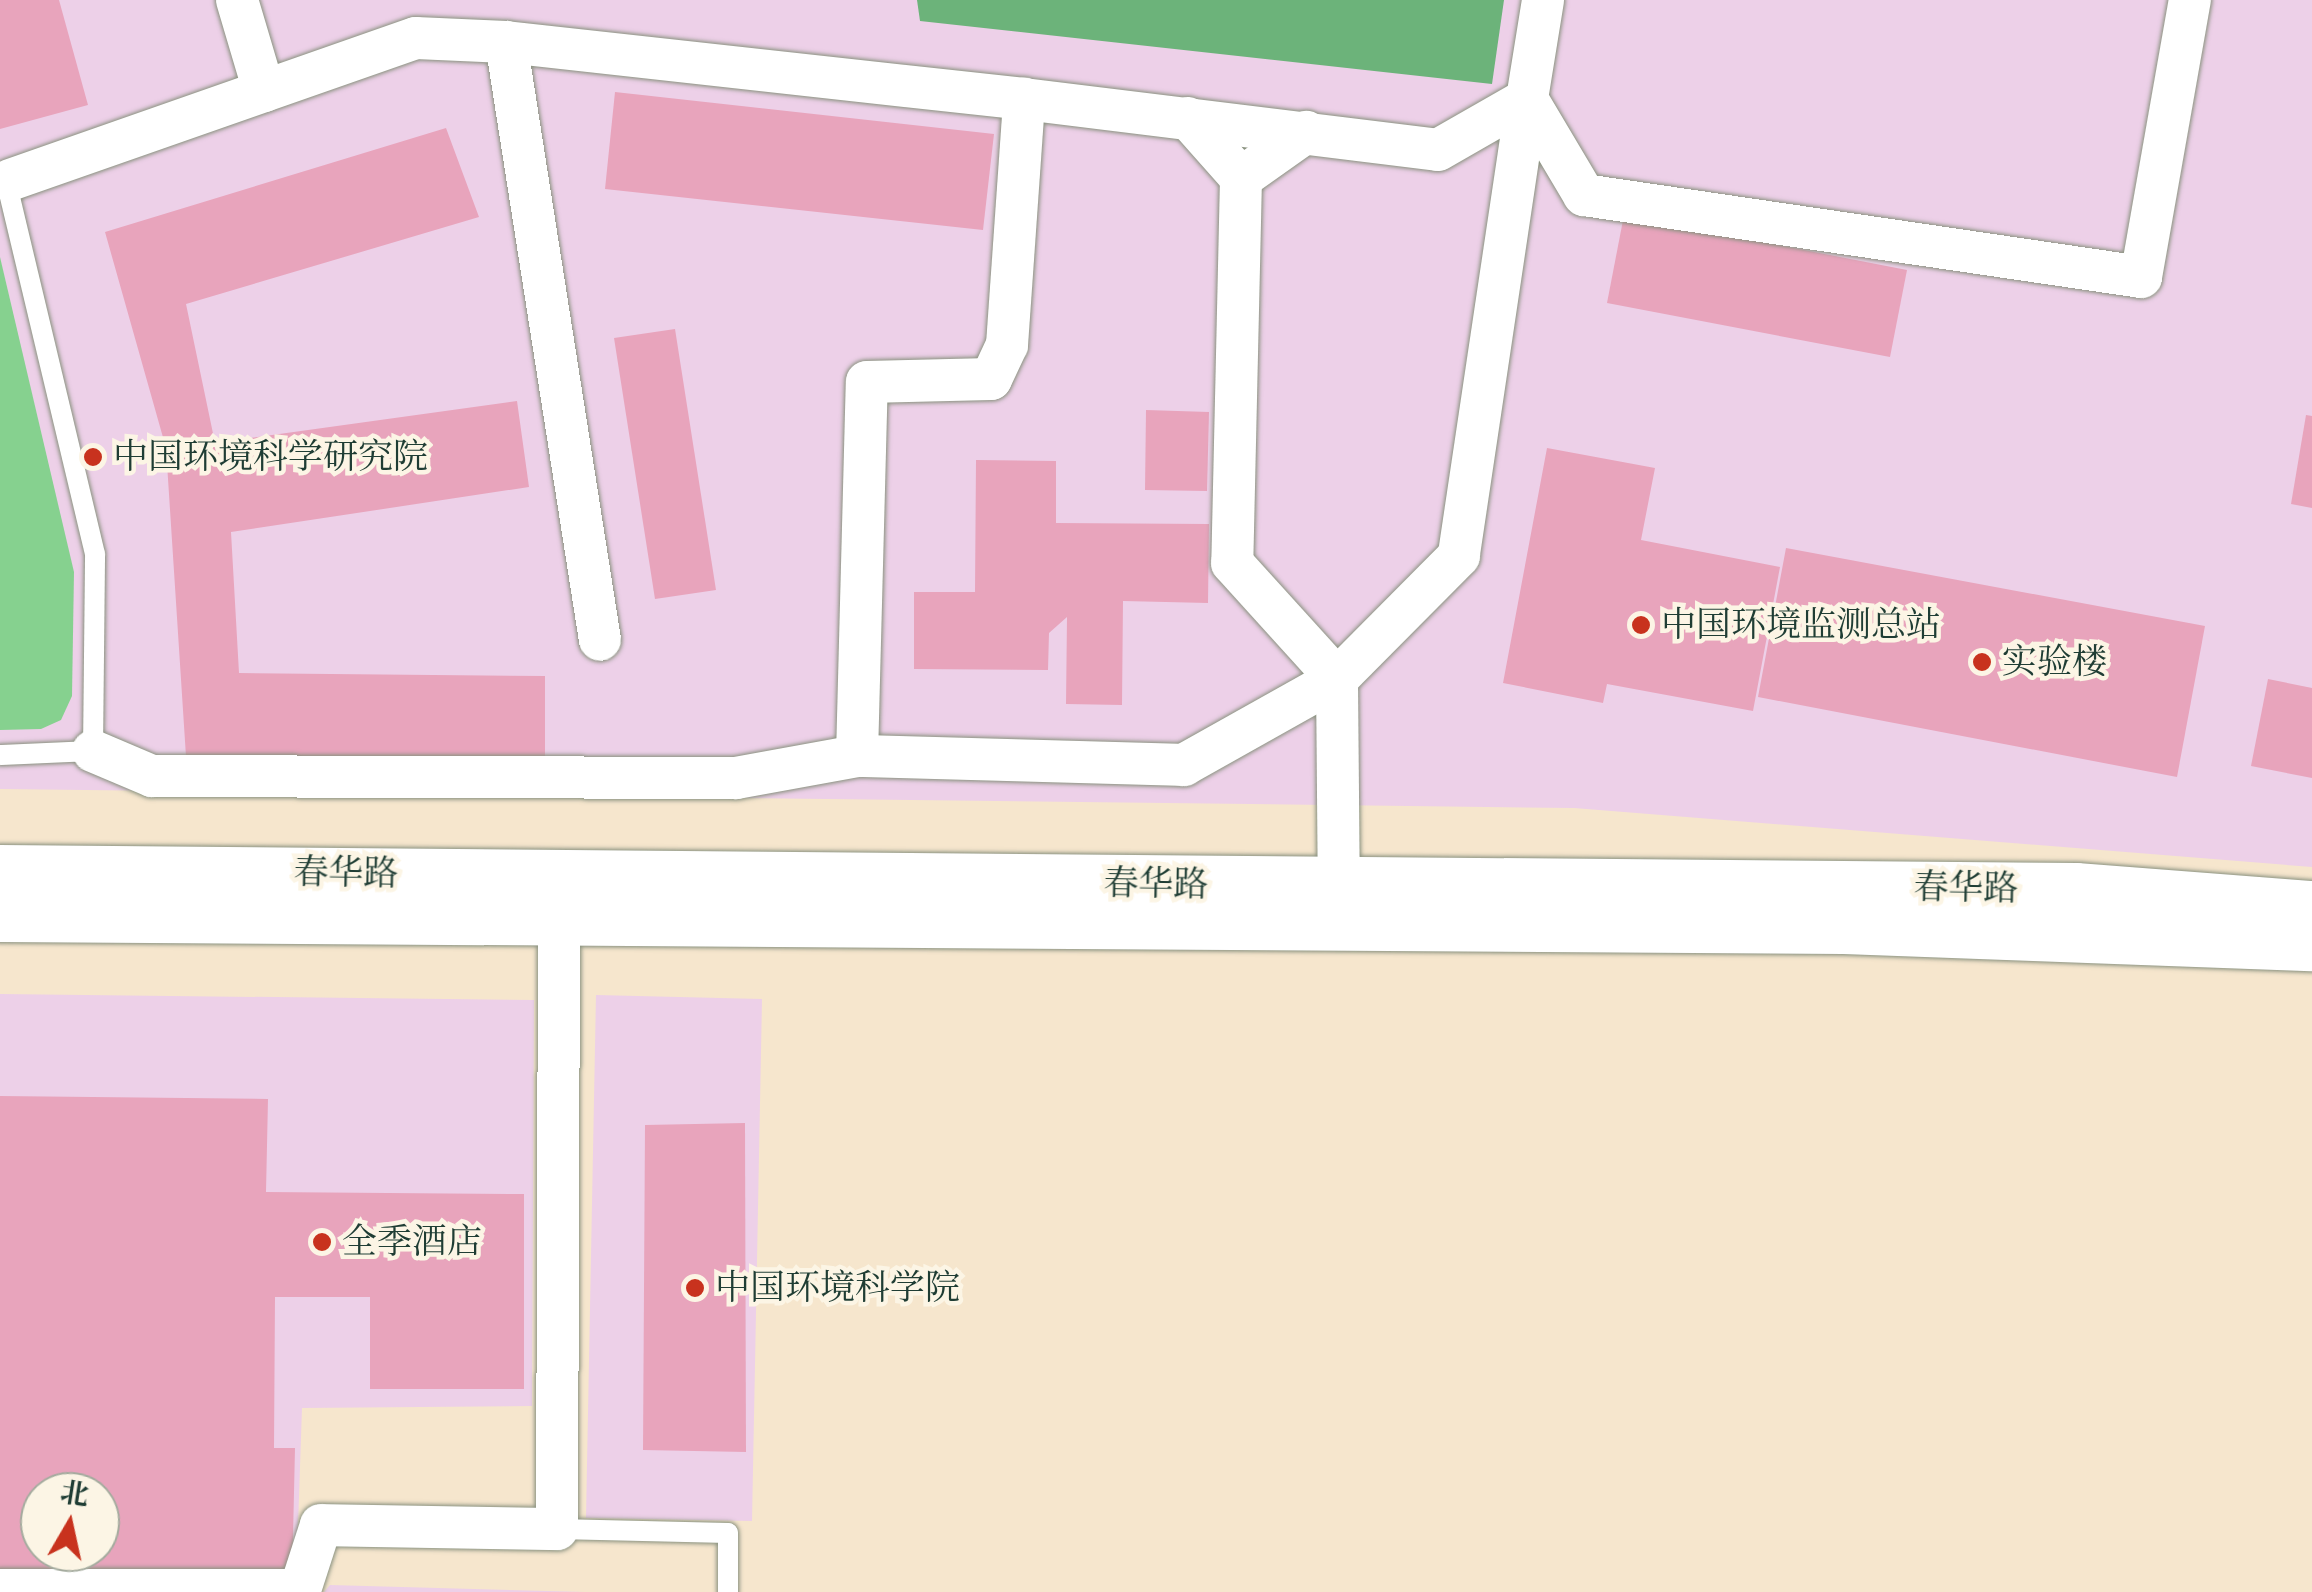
<!DOCTYPE html>
<html>
<head>
<meta charset="utf-8">
<style>
	body { margin:0 }
	#map { position:relative; width:2312px; height:1592px; overflow:hidden; background:#f6e6cd; font-family:Cardo,"Noto Serif SC",serif }
	div>[style] { position:absolute }
	.built>* { inset:0; background:#edd0e8 }
	.green>* { inset:0; background:#86d18f }
	.forest>* { inset:0; background:#6cb37a }
	.building>* { inset:0; background:#e8a4bc }
	.roads { filter:drop-shadow(0 0 2px #8a9280) drop-shadow(0 0 2px #8a9280) }
	.service>* { height:20px; margin:-10px; padding:0 10px; transform-origin:10px; border-radius:10px; background:#fff }
	.minor>* { height:42px; margin:-21px; padding:0 21px; transform-origin:21px; border-radius:21px; background:#fff }
	.tertiary>* { height:52px; margin:-26px; padding:0 26px; transform-origin:26px; border-radius:26px; background:#fff }
	.dots>* { width:28px; height:28px; translate:-50% -50%; box-sizing:border-box; border:5px solid #fcf5e5; border-radius:50% }
	span { translate:-50% -50%; white-space:nowrap; text-align:center; line-height:1.15; -webkit-text-stroke:9px #fcf5e5; paint-order:stroke }
	.poi-label { font-size:35px; color:#1f3d34 }
	.left { translate:0 -50%; text-align:left }
	.street-label { font-size:35px; color:#1f3d34 }
	.north { position:absolute; left:20px; top:1472px; width:100px; height:100px; box-sizing:border-box; background:#fcf5e5; border:2px solid #a4ab9e; border-radius:50%; rotate:9deg; font-size:28px; font-weight:700; line-height:40px; text-align:center; color:#1f3d34 }
	.north::after { content:''; display:block; margin:auto; width:35px; height:45px; background:#c8321e; clip-path:polygon(50% 0,100% 100%,50% 72%,0 100%) }
</style>
</head>
<body>
<div id="map">
	<div class="built">
		<i style="clip-path:polygon(0 0,2312px 0,2312px 867px,1574px 808px,0 789px)"></i>
		<i style="clip-path:polygon(evenodd,0 994px,534px 1000px,532px 1406px,302px 1408px,296px 1586px,0 1581px,0 994px,40px 1492px,100px 1492px,100px 1552px,40px 1552px,40px 1492px)"></i>
		<i style="clip-path:polygon(596px 995px,762px 999px,752px 1521px,586px 1518px)"></i>
		<i style="clip-path:polygon(330px 1585px,585px 1592px,324px 1592px)"></i>
	</div>
	<div class="green">
		<i style="clip-path:polygon(0 257px,74px 572px,72px 696px,61px 720px,41px 729px,0 730px)"></i>
	</div>
	<div class="forest">
		<i style="clip-path:polygon(917px 0,1504px 0,1492px 84px,920px 21px)"></i>
	</div>
	<div class="building">
		<i style="clip-path:polygon(0 0,59px 0,88px 105px,0 129px)"></i>
		<i style="clip-path:polygon(615px 92px,994px 134px,983px 230px,605px 189px)"></i>
		<i style="clip-path:polygon(446px 128px,479px 217px,186px 304px,215px 443px,517px 401px,529px 487px,231px 532px,239px 673px,545px 676px,545px 769px,187px 772px,166px 448px,105px 232px)"></i>
		<i style="clip-path:polygon(1624px 215px,1907px 270px,1890px 357px,1607px 303px)"></i>
		<i style="clip-path:polygon(675px 329px,716px 590px,655px 599px,614px 338px)"></i>
		<i style="clip-path:polygon(1146px 410px,1209px 412px,1207px 491px,1145px 490px)"></i>
		<i style="clip-path:polygon(2306px 415px,2312px 416px,2312px 508px,2291px 504px)"></i>
		<i style="clip-path:polygon(1547px 448px,1655px 468px,1641px 540px,1780px 567px,1753px 711px,1607px 684px,1603px 703px,1503px 683px)"></i>
		<i style="clip-path:polygon(976px 460px,1056px 461px,1056px 523px,1209px 524px,1208px 603px,1123px 601px,1122px 705px,1066px 704px,1067px 617px,1049px 633px,1048px 670px,914px 669px,914px 592px,975px 592px)"></i>
		<i style="clip-path:polygon(1786px 548px,2205px 626px,2177px 777px,1758px 697px)"></i>
		<i style="clip-path:polygon(2268px 679px,2312px 688px,2312px 778px,2251px 766px)"></i>
		<i style="clip-path:polygon(evenodd,0 1096px,268px 1099px,266px 1192px,524px 1194px,524px 1389px,370px 1389px,370px 1297px,275px 1297px,274px 1448px,295px 1448px,292px 1582px,0 1576px,0 1096px,40px 1492px,100px 1492px,100px 1552px,40px 1552px,40px 1492px)"></i>
		<i style="clip-path:polygon(745px 1123px,746px 1452px,643px 1450px,645px 1125px)"></i>
	</div>
	<div class="roads">
		<div class="service">
			<i style="left:0;top:755px;width:93px;rotate:-2.5deg"></i>
			<i style="left:93px;top:751px;width:197px;rotate:-89.4deg"></i>
			<i style="left:95px;top:554px;width:383px;rotate:-103.4deg"></i>
			<i style="left:557px;top:1529px;width:171px;rotate:1.3deg"></i>
			<i style="left:728px;top:1533px;width:59px;rotate:90deg"></i>
		</div>
		<div class="minor">
			<i style="left:237px;top:0;width:95px;rotate:73.5deg"></i>
			<i style="left:506px;top:42px;width:521px;rotate:6.28deg"></i>
			<i style="left:1527px;top:99px;width:462px;rotate:98.5deg"></i>
			<i style="left:1459px;top:556px;width:173px;rotate:134.8deg"></i>
			<i style="left:1337px;top:679px;width:176px;rotate:150.7deg"></i>
			<i style="left:1184px;top:765px;width:327px;rotate:-178.4deg"></i>
			<i style="left:857px;top:756px;width:374px;rotate:-88.5deg"></i>
			<i style="left:867px;top:382px;width:124px;rotate:-1.4deg"></i>
			<i style="left:991px;top:379px;width:38px;rotate:-65deg"></i>
			<i style="left:1007px;top:345px;width:247px;rotate:-86deg"></i>
			<i style="left:1024px;top:99px;width:417px;rotate:7deg"></i>
			<i style="left:1438px;top:150px;width:103px;rotate:-29.8deg"></i>
			<i style="left:1527px;top:99px;width:100px;rotate:-80.8deg"></i>
			<i style="left:1527px;top:99px;width:112px;rotate:59.3deg"></i>
			<i style="left:1584px;top:195px;width:563px;rotate:8.37deg"></i>
			<i style="left:2141px;top:277px;width:281px;rotate:-80deg"></i>
			<i style="left:1188px;top:118px;width:80px;rotate:48.5deg"></i>
			<i style="left:1241px;top:178px;width:80px;rotate:-35.3deg"></i>
			<i style="left:1241px;top:178px;width:385px;rotate:91.3deg"></i>
			<i style="left:1232px;top:563px;width:156px;rotate:47.8deg"></i>
			<i style="left:1337px;top:679px;width:233px;rotate:89.5deg"></i>
			<i style="left:10px;top:180px;width:430px;rotate:-19.3deg"></i>
			<i style="left:416px;top:38px;width:90px;rotate:2.5deg"></i>
			<i style="left:506px;top:42px;width:605px;rotate:81.07deg"></i>
			<i style="left:93px;top:751px;width:64px;rotate:23deg"></i>
			<i style="left:152px;top:776px;width:584px;rotate:0.2deg"></i>
			<i style="left:736px;top:778px;width:123px;rotate:-10.3deg"></i>
			<i style="left:0;top:1590px;width:300px"></i>
			<i style="left:300px;top:1590px;width:68px;rotate:-72.1deg"></i>
			<i style="left:321px;top:1525px;width:236px;rotate:1deg"></i>
			<i style="left:557px;top:1529px;width:609px;rotate:-89.81deg"></i>
		</div>
		<div class="tertiary">
			<i style="left:0;top:871px;width:2076px;rotate:0.5deg"></i>
			<i style="left:2076px;top:889px;width:237px;rotate:4.4deg"></i>
			<i style="left:0;top:916px;width:1844px;rotate:0.37deg"></i>
			<i style="left:1844px;top:928px;width:468px;rotate:2.1deg"></i>
		</div>
	</div>
	<div class="dots">
		<i style="left:93px;top:457px;background:#c8321e"></i>
		<i style="left:1641px;top:625px;background:#c8321e"></i>
		<i style="left:1982px;top:662px;background:#c8321e"></i>
		<i style="left:322px;top:1242px;background:#c8321e"></i>
		<i style="left:695px;top:1288px;background:#c8321e"></i>
	</div>
	<div class="poi-label">
		<span class="left" style="left:113px;top:457px">中国环境科学研究院</span>
		<span class="left" style="left:1661px;top:625px">中国环境监测总站</span>
		<span class="left" style="left:2002px;top:662px">实验楼</span>
		<span class="left" style="left:342px;top:1242px">全季酒店</span>
		<span class="left" style="left:715px;top:1288px">中国环境科学院</span>
	</div>
	<div class="street-label">
		<span style="left:346px;top:873px;rotate:1deg">春华路</span>
		<span style="left:1156px;top:884px;rotate:1deg">春华路</span>
		<span style="left:1966px;top:888px;rotate:1deg">春华路</span>
	</div>
	<div class="north">北</div>
</div>
</body>
</html>
